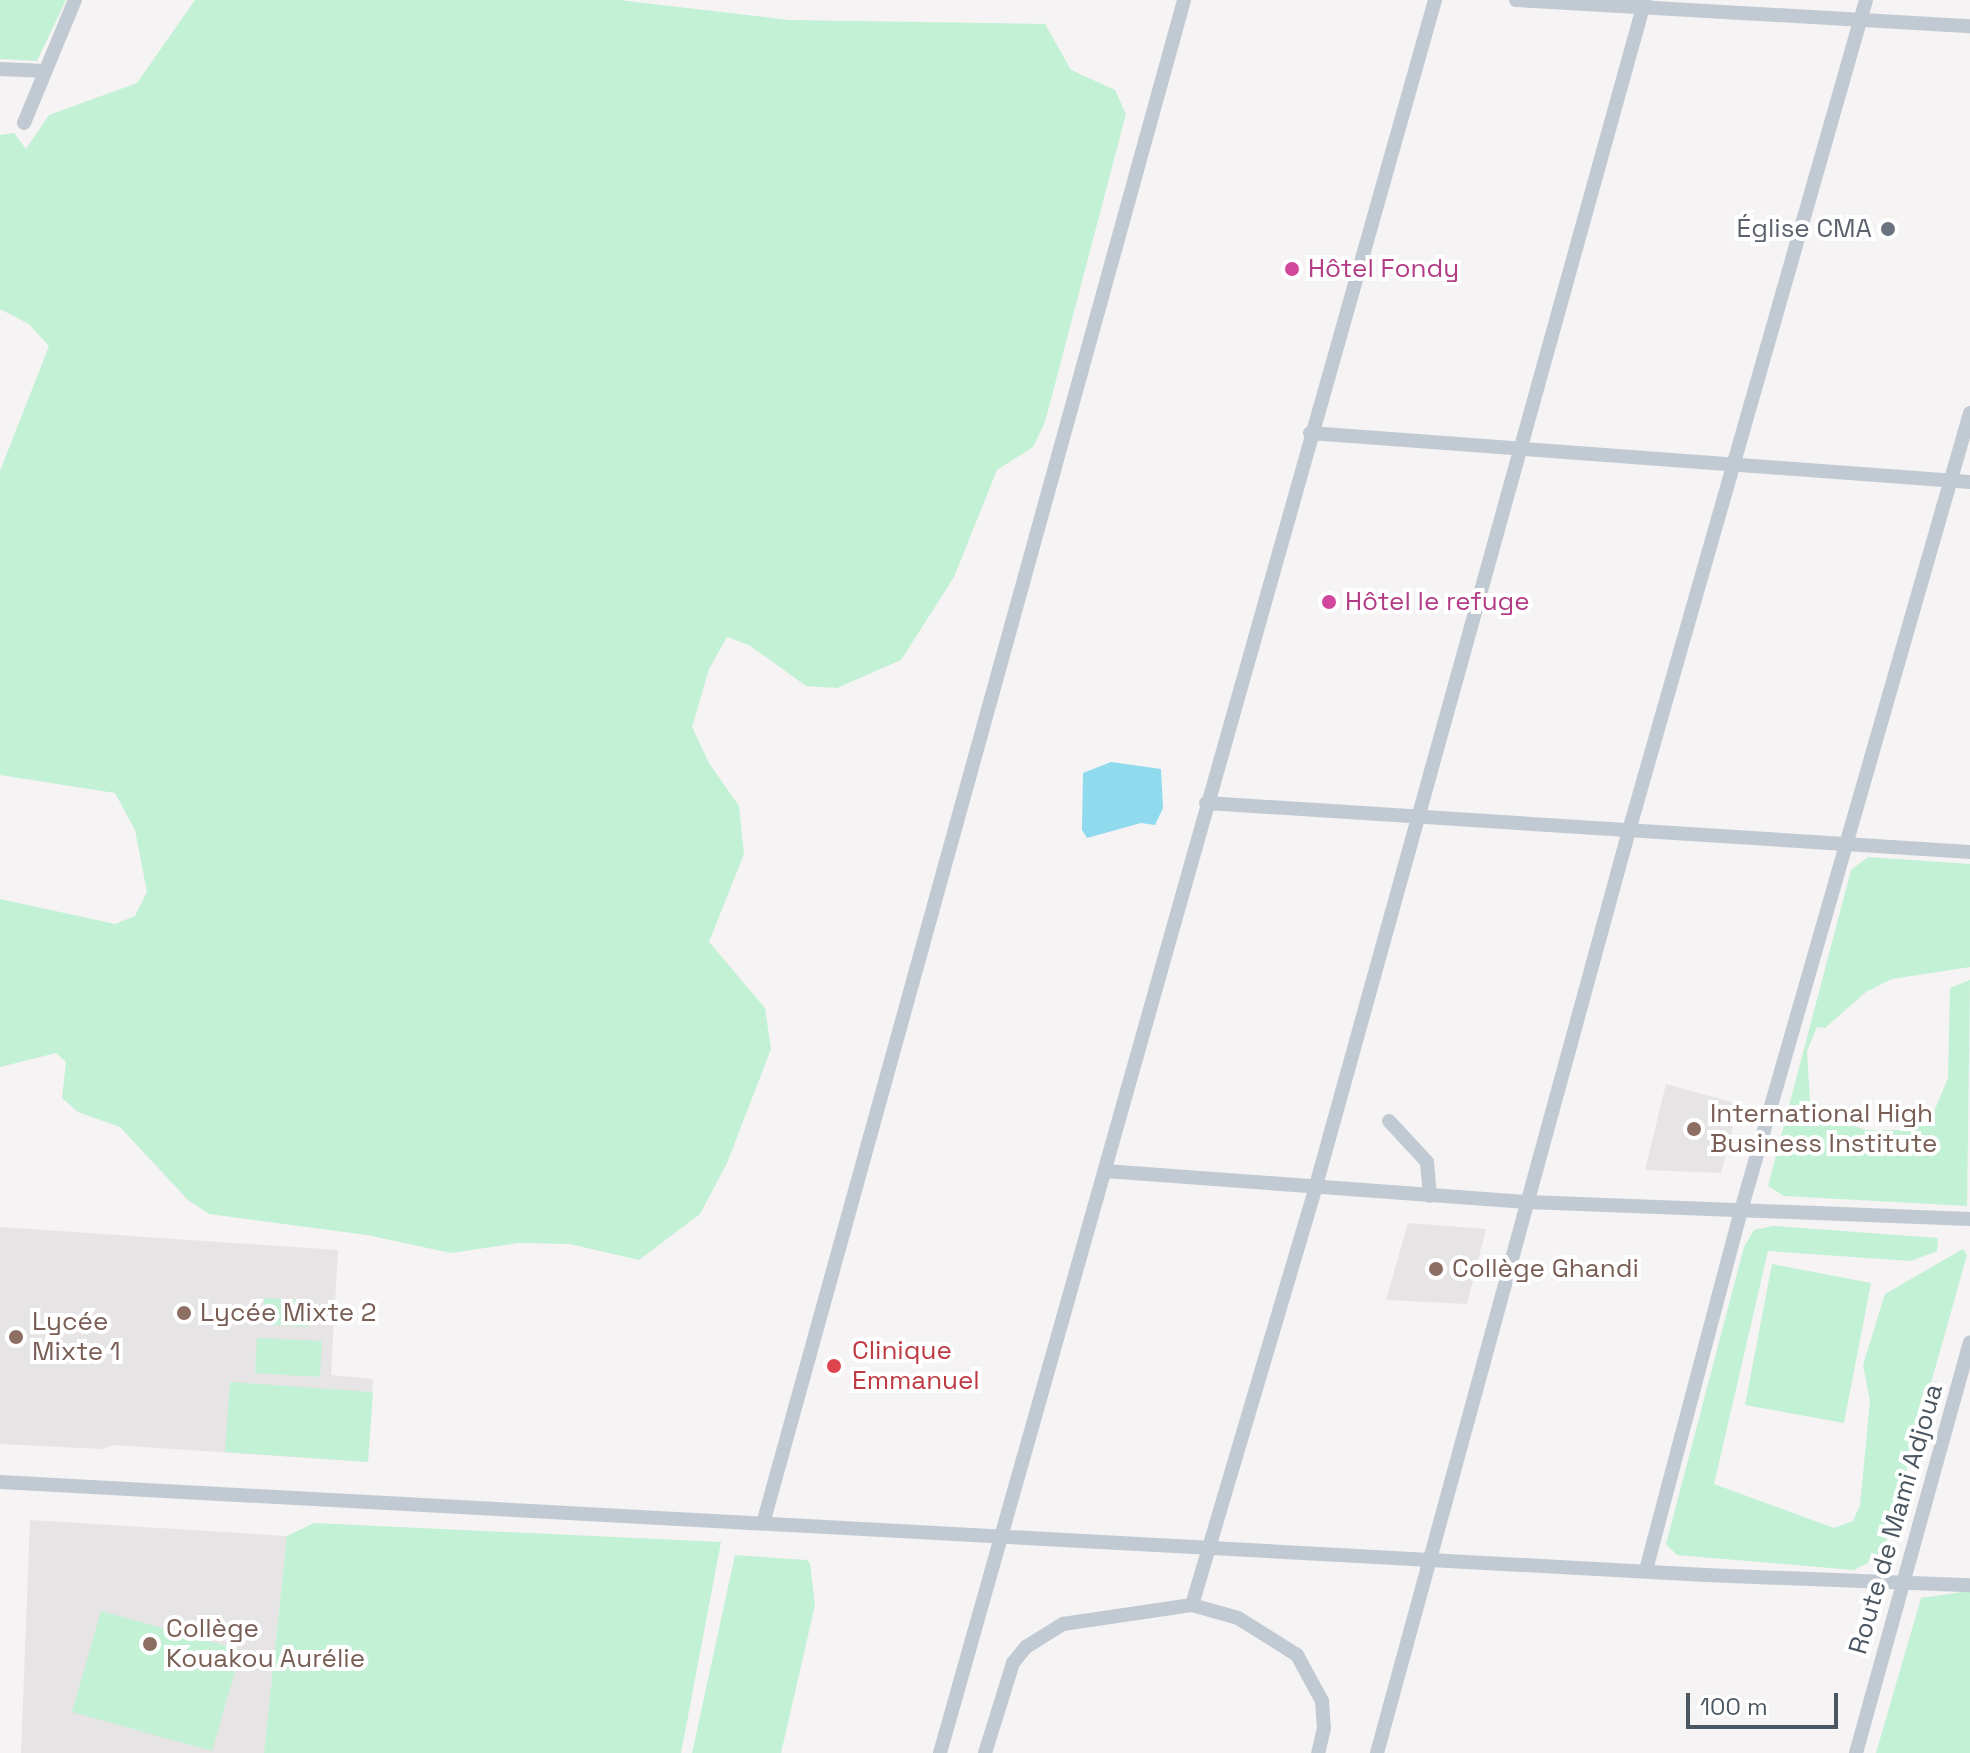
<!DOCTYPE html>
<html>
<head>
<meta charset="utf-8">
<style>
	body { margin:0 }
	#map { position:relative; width:1970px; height:1753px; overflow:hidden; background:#f5f3f3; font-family:"Space Grotesk",sans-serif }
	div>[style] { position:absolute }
	.education>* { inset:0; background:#e6e4e5 }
	.green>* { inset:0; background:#c3f1d5 }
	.water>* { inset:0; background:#90daee }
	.minor>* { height:14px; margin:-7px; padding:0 7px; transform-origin:7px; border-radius:7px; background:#c1cad2 }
	.dots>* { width:22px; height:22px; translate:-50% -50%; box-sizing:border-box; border:4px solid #fff; border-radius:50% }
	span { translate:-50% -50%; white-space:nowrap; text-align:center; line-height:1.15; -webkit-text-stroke:8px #fff; paint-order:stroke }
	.worship-label { font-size:26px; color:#5b616d }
	.right { translate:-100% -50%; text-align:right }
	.hotel-label { font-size:26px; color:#b23c85 }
	.left { translate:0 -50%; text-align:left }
	.education-label { font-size:26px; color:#785e54 }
	.health-label { font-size:26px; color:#be3a42 }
	.street-label { font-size:26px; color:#4a5661 }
	.scale { position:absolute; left:1686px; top:1693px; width:152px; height:36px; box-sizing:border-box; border:4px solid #4a5661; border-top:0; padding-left:10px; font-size:24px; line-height:28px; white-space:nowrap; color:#4a5661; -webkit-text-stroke:6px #fff; paint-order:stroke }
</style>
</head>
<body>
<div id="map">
	<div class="education">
		<i style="clip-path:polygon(1666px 1084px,1739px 1104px,1721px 1173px,1645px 1170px)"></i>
		<i style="clip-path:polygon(1408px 1223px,1486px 1229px,1467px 1304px,1386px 1300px)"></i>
		<i style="clip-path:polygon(0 1227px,338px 1250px,331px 1375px,373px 1379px,368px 1462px,114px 1445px,102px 1449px,0 1444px)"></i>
		<i style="clip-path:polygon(30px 1520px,287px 1536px,264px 1753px,21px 1753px)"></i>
	</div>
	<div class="green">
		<i style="clip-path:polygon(0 0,66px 0,37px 61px,0 59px)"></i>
		<i style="clip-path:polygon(195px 0,619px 0,789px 20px,1045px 24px,1071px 70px,1115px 90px,1126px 114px,1045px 422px,1033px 447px,997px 470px,954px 577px,901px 660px,837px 688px,806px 686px,749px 645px,727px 637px,709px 669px,692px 727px,709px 763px,739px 806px,744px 854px,709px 942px,765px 1008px,771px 1049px,727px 1163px,700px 1214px,639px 1260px,570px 1244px,518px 1243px,451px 1253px,367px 1235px,209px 1214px,188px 1200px,120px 1127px,78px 1112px,62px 1098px,66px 1062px,56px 1053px,0 1067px,0 899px,115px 924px,135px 916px,147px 892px,135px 830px,115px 793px,0 775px,0 471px,49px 346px,29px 324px,0 309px,0 135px,14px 133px,26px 149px,49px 115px,137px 83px)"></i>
		<i style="clip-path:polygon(1868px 857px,1970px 864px,1970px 967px,1892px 979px,1866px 992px,1825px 1028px,1817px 1027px,1807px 1051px,1810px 1102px,1841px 1112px,1848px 1124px,1866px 1130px,1905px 1130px,1930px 1121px,1948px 1078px,1950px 988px,1970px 980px,1967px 1206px,1784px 1196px,1768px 1186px,1851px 870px)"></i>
		<i style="clip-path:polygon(1773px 1226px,1938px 1238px,1937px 1251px,1911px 1261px,1768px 1251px,1714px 1484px,1834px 1528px,1853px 1521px,1860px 1505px,1870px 1401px,1863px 1365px,1885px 1294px,1963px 1249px,1967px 1255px,1886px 1543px,1875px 1559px,1854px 1570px,1677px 1555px,1666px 1544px,1744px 1247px,1754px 1230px)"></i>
		<i style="clip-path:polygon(1772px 1264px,1871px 1283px,1844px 1423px,1745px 1405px)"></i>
		<i style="clip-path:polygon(264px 1298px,310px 1301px,308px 1327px,263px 1324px)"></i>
		<i style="clip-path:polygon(257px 1338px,322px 1341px,320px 1377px,255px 1373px)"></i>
		<i style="clip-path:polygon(230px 1382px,373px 1392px,368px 1462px,225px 1452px)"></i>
		<i style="clip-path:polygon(314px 1523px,721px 1542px,681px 1753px,264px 1753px,287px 1536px)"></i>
		<i style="clip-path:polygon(735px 1555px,807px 1560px,810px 1564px,815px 1605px,781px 1753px,692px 1753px)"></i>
		<i style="clip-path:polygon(1970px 1591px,1970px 1753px,1876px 1753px,1921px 1598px)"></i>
		<i style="clip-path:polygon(101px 1611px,241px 1650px,212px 1751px,72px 1712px)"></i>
	</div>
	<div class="water">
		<i style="clip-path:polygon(1111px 762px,1161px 769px,1163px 808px,1155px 825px,1141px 823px,1087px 838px,1082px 830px,1083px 773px)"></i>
	</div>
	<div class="minor">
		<i style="left:1516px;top:0;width:455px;rotate:3.3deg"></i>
		<i style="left:0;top:69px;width:45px;rotate:2.5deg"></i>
		<i style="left:24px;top:123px;width:133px;rotate:-67.5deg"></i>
		<i style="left:1310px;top:433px;width:662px;rotate:4.25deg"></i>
		<i style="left:1206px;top:803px;width:766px;rotate:3.67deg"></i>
		<i style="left:1389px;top:1121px;width:56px;rotate:47.2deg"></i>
		<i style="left:1427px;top:1162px;width:34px;rotate:85deg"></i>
		<i style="left:1105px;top:1171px;width:424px;rotate:4.2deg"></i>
		<i style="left:1528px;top:1202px;width:442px;rotate:2.2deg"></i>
		<i style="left:0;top:1482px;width:1708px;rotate:3.12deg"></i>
		<i style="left:1705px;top:1575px;width:265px;rotate:2.2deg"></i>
		<i style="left:764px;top:1520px;width:1577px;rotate:-74.55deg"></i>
		<i style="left:1646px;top:1570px;width:375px;rotate:-75.2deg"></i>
		<i style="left:1742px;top:1207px;width:826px;rotate:-73.98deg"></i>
		<i style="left:1192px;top:1605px;width:434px;rotate:-73.5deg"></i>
		<i style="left:1315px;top:1189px;width:1234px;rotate:-74.49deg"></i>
		<i style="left:940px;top:1753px;width:1822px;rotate:-74.23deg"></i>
		<i style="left:985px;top:1753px;width:94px;rotate:-72.7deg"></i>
		<i style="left:1013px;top:1663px;width:21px;rotate:-51deg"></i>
		<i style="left:1026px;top:1647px;width:44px;rotate:-31.9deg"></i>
		<i style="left:1063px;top:1624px;width:130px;rotate:-8.4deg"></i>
		<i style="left:1192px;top:1605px;width:48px;rotate:15.8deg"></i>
		<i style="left:1238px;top:1618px;width:70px;rotate:32.1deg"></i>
		<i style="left:1297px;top:1655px;width:52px;rotate:61.5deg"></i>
		<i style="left:1322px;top:1701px;width:27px;rotate:86deg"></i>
		<i style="left:1324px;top:1728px;width:26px;rotate:103deg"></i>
		<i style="left:1377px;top:1753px;width:953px;rotate:-74.72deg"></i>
		<i style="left:1628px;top:834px;width:867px;rotate:-74.07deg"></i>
		<i style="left:1856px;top:1753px;width:426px;rotate:-74.5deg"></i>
	</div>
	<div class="dots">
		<i style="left:1888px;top:229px;background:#6b7280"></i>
		<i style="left:1292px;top:269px;background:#d1479c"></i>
		<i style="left:1329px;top:602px;background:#d1479c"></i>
		<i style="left:1694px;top:1129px;background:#8d6e63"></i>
		<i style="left:1436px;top:1269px;background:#8d6e63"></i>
		<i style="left:184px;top:1313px;background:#8d6e63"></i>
		<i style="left:16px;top:1337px;background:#8d6e63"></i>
		<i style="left:834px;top:1366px;background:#e0444e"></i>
		<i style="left:150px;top:1644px;background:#8d6e63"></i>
	</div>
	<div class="worship-label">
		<span class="right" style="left:1872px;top:229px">Église CMA</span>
	</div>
	<div class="hotel-label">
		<span class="left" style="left:1308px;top:269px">Hôtel Fondy</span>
		<span class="left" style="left:1345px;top:602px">Hôtel le refuge</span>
	</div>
	<div class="education-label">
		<span class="left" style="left:1710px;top:1129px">International High<br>Business Institute</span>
		<span class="left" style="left:1452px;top:1269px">Collège Ghandi</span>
		<span class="left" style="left:200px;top:1313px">Lycée Mixte 2</span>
		<span class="left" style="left:32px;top:1337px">Lycée<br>Mixte 1</span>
		<span class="left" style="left:166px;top:1644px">Collège<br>Kouakou Aurélie</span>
	</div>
	<div class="health-label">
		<span class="left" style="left:852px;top:1366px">Clinique<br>Emmanuel</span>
	</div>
	<div class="street-label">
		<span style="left:1896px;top:1519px;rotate:-74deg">Route de Mami Adjoua</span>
	</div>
	<div class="scale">100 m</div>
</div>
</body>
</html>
